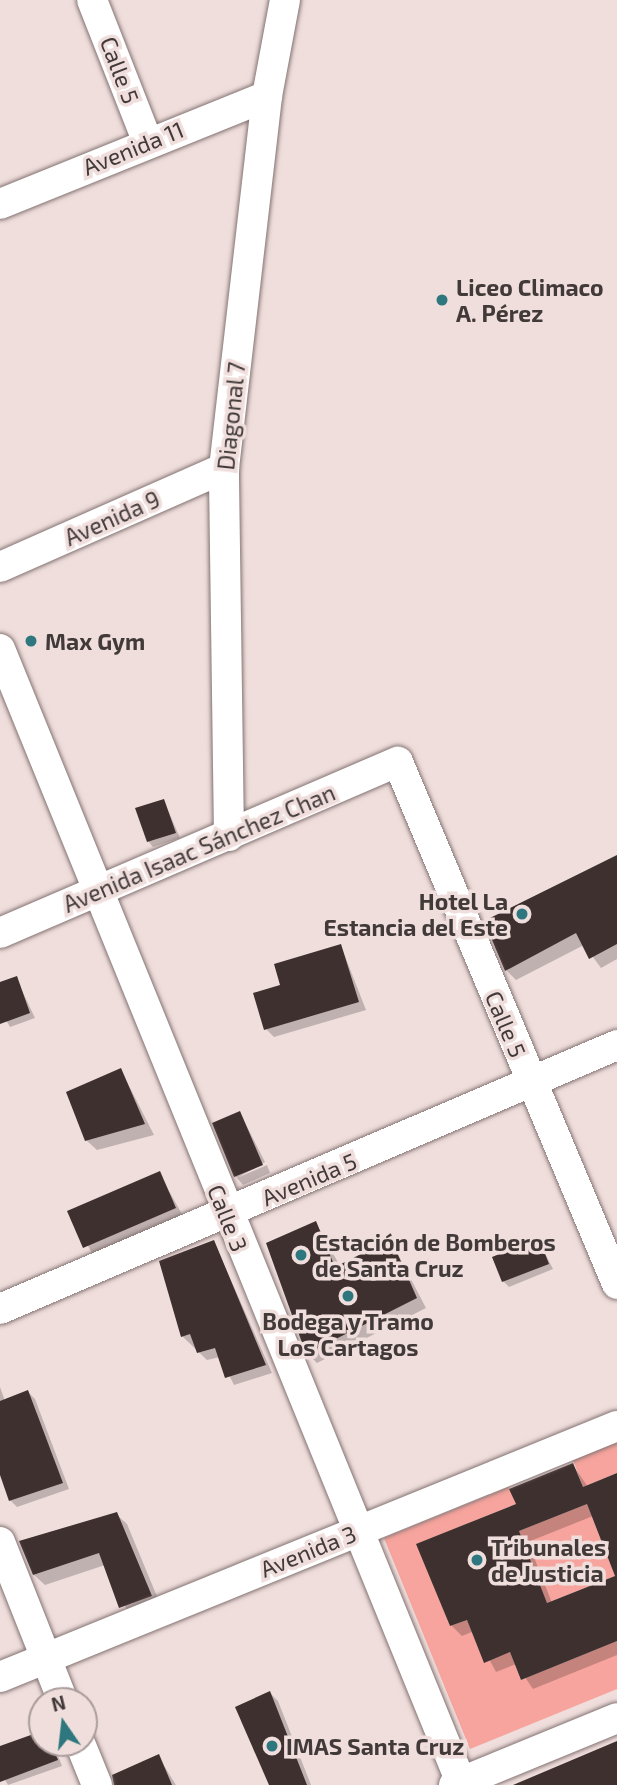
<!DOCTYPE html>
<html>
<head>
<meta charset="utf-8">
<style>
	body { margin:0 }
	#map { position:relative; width:617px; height:1785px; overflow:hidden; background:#efdedc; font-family:"Exo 2",sans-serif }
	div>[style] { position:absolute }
	.green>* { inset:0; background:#f6a49d }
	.shadow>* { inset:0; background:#0003 }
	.building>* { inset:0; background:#3d302e }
	.roads { filter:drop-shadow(0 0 2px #837372) drop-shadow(0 0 2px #837372) }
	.minor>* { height:30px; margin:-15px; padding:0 15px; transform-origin:15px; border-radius:15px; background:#fff }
	.dots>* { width:19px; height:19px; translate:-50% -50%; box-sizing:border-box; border:4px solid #efdedc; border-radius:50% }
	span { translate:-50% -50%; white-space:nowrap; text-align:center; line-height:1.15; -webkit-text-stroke:7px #efdedc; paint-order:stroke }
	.street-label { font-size:23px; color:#413a39 }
	.poi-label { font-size:23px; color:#413a39; font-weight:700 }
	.left { translate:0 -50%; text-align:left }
	.right { translate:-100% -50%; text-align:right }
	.north { position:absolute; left:28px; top:1687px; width:70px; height:70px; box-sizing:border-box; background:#efdedc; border:2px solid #a99c9b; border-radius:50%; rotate:346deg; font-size:19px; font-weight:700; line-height:28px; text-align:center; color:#413a39 }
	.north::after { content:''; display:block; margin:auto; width:24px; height:32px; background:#2e777e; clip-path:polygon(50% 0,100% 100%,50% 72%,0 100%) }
</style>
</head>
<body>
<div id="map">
	<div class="green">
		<i style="clip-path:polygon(617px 1442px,617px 1473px,583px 1487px,573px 1460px)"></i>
		<i style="clip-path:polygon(509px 1487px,516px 1504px,417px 1544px,450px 1626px,467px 1620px,484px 1662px,510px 1652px,521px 1680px,617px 1641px,617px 1689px,470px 1749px,384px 1538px)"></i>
		<i style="clip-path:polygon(587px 1504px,615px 1576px,547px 1603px,519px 1531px)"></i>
	</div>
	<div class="shadow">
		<i style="clip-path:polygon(164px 801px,180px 838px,153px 847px,148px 841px)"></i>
		<i style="clip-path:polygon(617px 857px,617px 959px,601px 968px,584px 945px,516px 980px,506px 970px)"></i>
		<i style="clip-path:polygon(341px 946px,366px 1010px,274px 1037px,266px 1029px,282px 986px)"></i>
		<i style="clip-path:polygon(16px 978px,35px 1018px,10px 1027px,0 1009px,0 984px)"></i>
		<i style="clip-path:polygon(121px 1070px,154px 1135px,97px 1150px,86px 1140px)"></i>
		<i style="clip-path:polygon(240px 1113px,265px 1162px,237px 1178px,235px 1176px)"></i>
		<i style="clip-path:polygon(267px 1165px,270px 1173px,243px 1185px,237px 1178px)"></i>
		<i style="clip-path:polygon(159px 1173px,183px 1216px,93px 1255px,69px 1212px)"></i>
		<i style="clip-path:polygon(316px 1223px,340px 1266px,391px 1241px,426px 1308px,317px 1363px,307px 1353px)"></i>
		<i style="clip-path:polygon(538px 1240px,553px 1269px,509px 1287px,503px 1281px)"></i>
		<i style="clip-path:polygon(214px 1242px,272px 1373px,234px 1385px,220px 1357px,207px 1360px,182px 1336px)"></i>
		<i style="clip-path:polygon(0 1387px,5px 1401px,28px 1392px,35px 1399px,69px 1489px,17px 1507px,10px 1500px,0 1470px)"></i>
		<i style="clip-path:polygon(573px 1465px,588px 1487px,617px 1475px,617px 1576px,593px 1516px,528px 1542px,552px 1603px,617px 1577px,617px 1655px,533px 1689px,516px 1664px,496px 1672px,474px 1631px,462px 1636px,451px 1625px,518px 1505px)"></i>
		<i style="clip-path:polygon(116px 1514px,127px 1524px,161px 1606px,131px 1618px,105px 1565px,45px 1585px,34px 1575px)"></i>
		<i style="clip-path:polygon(270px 1693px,278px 1701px,311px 1785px,271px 1785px)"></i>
		<i style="clip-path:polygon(42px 1733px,42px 1743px,53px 1743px,62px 1766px,8px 1785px,0 1771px,0 1748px)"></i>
		<i style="clip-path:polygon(158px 1756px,176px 1785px,123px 1785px)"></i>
	</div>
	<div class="building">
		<i style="clip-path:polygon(164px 799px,176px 833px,147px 842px,135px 808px)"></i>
		<i style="clip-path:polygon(617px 855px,617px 944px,589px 959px,576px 933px,505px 971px,484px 921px)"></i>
		<i style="clip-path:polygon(341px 944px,359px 1002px,264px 1030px,253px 993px,280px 985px,274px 964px)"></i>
		<i style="clip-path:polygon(17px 976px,30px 1013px,0 1024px,0 982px)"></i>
		<i style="clip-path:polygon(121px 1068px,145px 1124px,85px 1141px,66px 1092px)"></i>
		<i style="clip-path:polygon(240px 1111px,263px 1165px,234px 1177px,212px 1123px)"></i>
		<i style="clip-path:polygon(160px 1171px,176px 1208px,83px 1248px,67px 1211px)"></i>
		<i style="clip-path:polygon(316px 1221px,335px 1267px,391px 1239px,417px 1298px,306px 1354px,266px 1243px)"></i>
		<i style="clip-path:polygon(539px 1238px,549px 1264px,502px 1282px,492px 1257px)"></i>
		<i style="clip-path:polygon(214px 1240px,266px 1365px,225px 1378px,215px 1348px,197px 1353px,190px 1334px,181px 1337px,159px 1261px)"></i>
		<i style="clip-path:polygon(28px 1390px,63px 1483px,9px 1501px,0 1475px,0 1401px)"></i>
		<i style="clip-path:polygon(evenodd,573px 1463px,583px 1487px,617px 1473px,617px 1641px,521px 1680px,510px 1652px,484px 1663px,467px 1620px,450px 1626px,416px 1544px,516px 1504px,509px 1489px,573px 1463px,587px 1504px,615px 1576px,547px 1603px,519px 1531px,587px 1504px)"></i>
		<i style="clip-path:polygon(117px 1512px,152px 1596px,119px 1608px,99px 1553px,33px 1575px,19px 1541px)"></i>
		<i style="clip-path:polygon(270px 1691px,307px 1785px,269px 1785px,235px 1707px)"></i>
		<i style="clip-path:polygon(42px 1731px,42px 1743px,51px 1743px,58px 1760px,0 1782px,0 1746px)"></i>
		<i style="clip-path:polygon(617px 1741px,617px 1785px,513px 1785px)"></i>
		<i style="clip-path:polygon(159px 1754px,172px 1785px,114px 1785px,112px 1775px)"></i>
	</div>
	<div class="roads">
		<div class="minor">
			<i style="left:92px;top:0;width:150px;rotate:68.6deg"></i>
			<i style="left:0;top:204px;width:288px;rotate:-22deg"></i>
			<i style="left:0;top:567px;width:245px;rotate:-23.8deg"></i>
			<i style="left:0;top:649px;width:1226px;rotate:67.87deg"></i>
			<i style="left:229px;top:836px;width:368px;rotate:-90.8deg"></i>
			<i style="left:224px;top:468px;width:374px;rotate:-83.4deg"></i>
			<i style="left:267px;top:96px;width:98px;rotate:-79.4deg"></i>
			<i style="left:0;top:933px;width:433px;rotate:-23.3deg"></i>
			<i style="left:398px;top:762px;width:566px;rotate:67.24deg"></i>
			<i style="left:0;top:1309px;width:671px;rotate:-23.16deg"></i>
			<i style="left:0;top:1542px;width:171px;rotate:68.4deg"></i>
			<i style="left:0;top:1677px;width:666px;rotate:-22.14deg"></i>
			<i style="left:80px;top:1743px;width:45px;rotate:68deg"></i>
			<i style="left:454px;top:1785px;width:176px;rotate:-22.3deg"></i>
		</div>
	</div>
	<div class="dots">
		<i style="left:442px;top:300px;background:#2e777e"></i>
		<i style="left:31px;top:641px;background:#2e777e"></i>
		<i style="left:522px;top:914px;background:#2e777e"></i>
		<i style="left:301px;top:1255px;background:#2e777e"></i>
		<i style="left:348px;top:1296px;background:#2e777e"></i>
		<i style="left:477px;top:1560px;background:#2e777e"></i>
		<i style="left:272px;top:1746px;background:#2e777e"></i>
	</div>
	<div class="street-label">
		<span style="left:120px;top:70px;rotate:69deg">Calle 5</span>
		<span style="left:133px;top:148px;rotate:-22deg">Avenida 11</span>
		<span style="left:231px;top:416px;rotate:-84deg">Diagonal 7</span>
		<span style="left:112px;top:518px;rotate:-24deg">Avenida 9</span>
		<span style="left:199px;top:848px;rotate:-23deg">Avenida Isaac Sánchez Chan</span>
		<span style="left:506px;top:1024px;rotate:67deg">Calle 5</span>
		<span style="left:309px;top:1179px;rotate:-23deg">Avenida 5</span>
		<span style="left:228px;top:1218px;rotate:68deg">Calle 3</span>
		<span style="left:308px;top:1551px;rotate:-22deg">Avenida 3</span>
	</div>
	<div class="poi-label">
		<span class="left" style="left:456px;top:300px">Liceo Climaco<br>A. Pérez</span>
		<span class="left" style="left:45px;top:641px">Max Gym</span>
		<span class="right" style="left:508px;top:914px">Hotel La<br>Estancia del Este</span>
		<span class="left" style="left:315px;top:1255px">Estación de Bomberos<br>de Santa Cruz</span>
		<span style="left:348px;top:1334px">Bodega y Tramo<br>Los Cartagos</span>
		<span class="left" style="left:491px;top:1560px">Tribunales<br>de Justicia</span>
		<span class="left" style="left:286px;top:1746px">IMAS Santa Cruz</span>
	</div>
	<div class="north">N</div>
</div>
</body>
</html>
